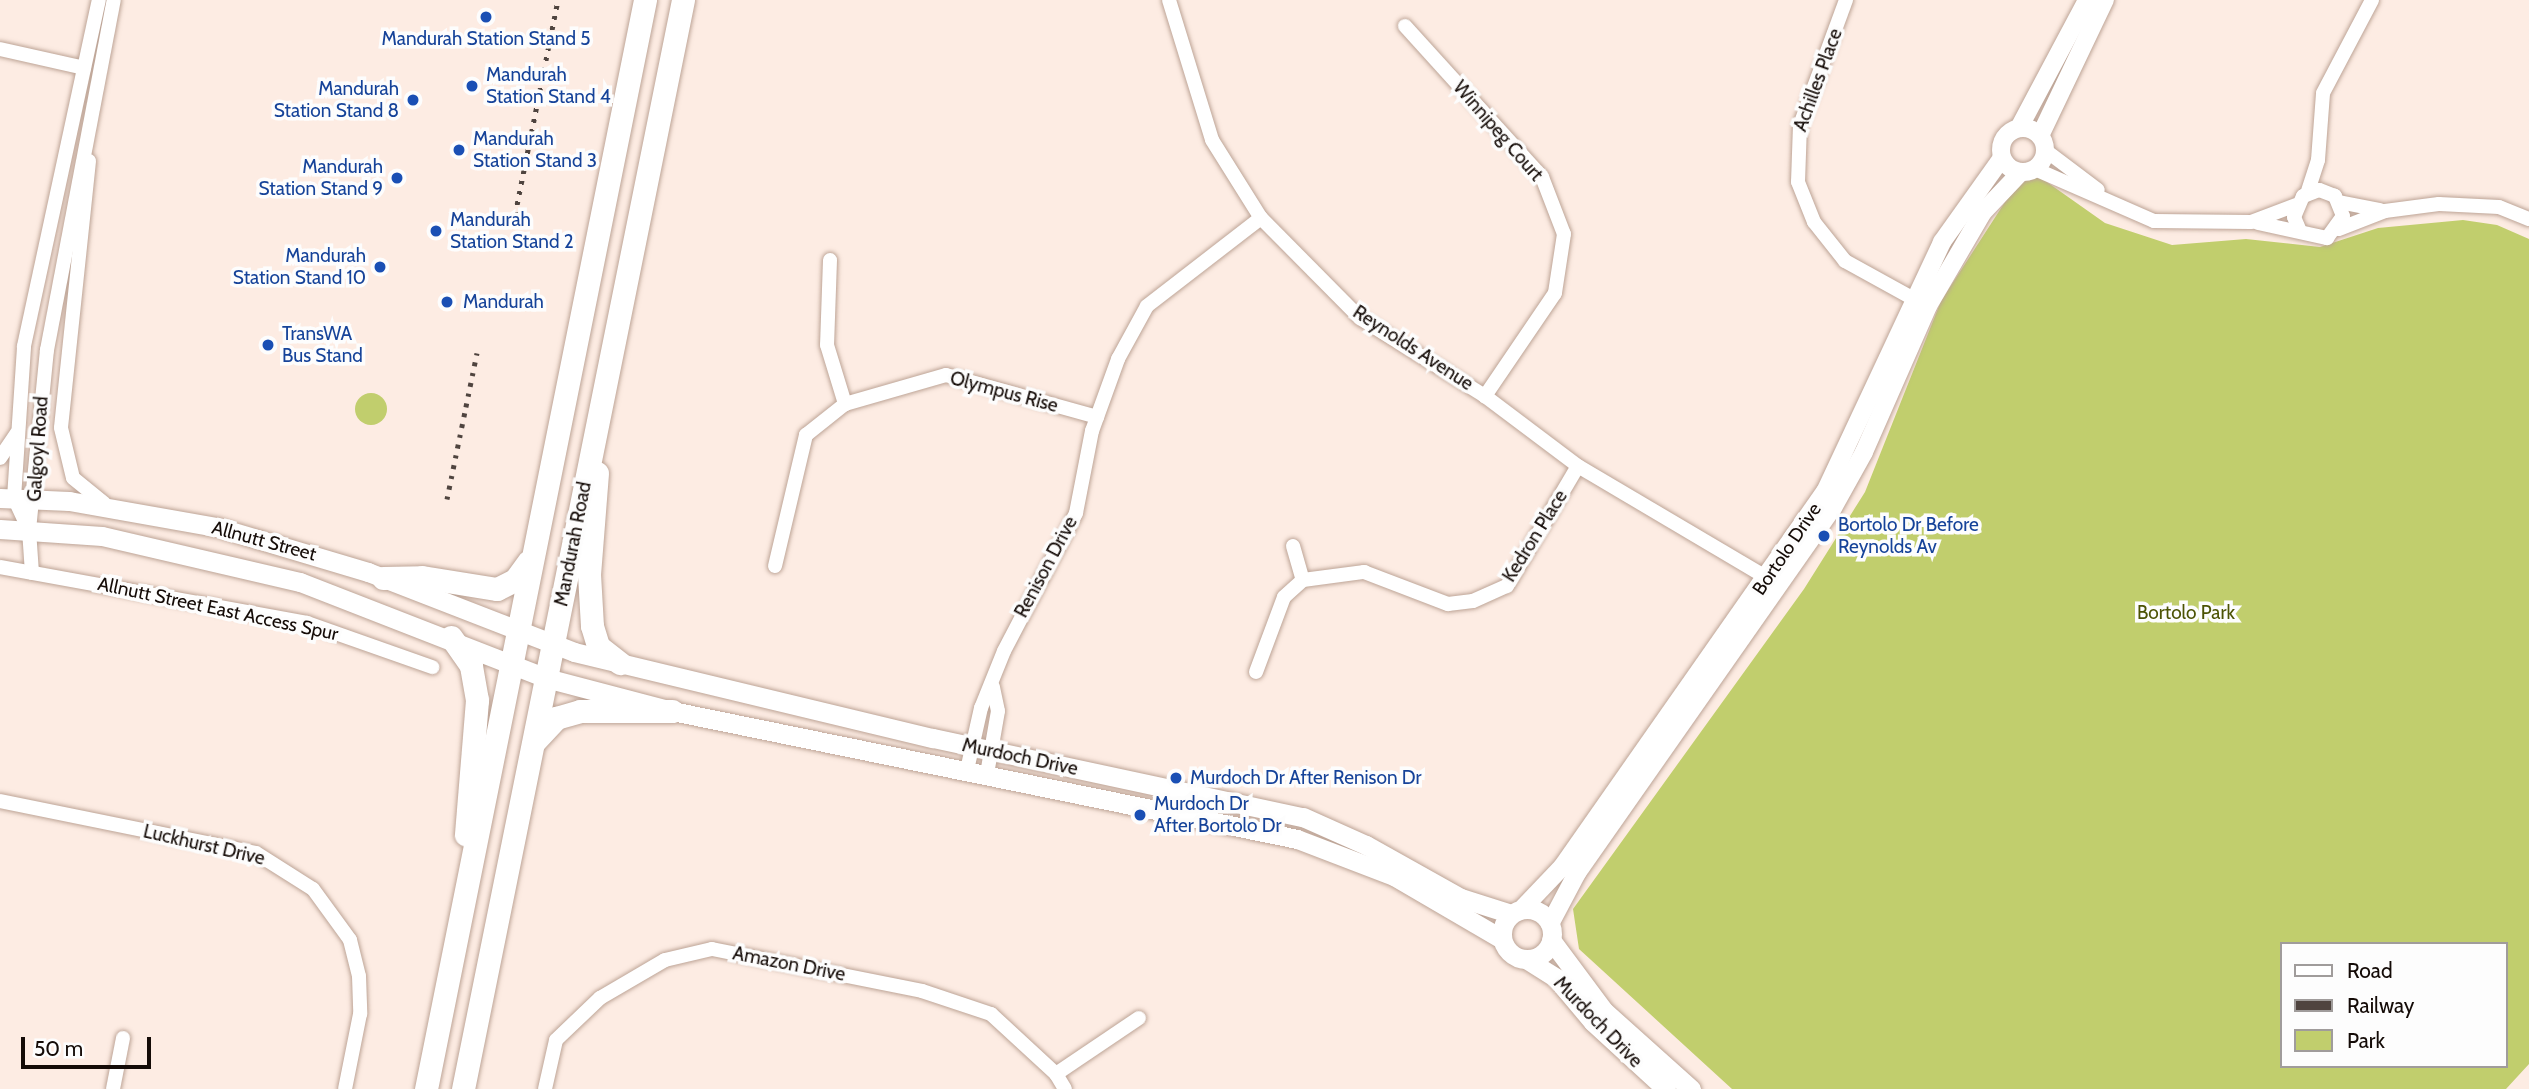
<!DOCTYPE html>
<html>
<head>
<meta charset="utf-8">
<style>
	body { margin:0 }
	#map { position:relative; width:2529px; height:1089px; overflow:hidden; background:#fdece3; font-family:Cabin,sans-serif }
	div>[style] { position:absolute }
	.green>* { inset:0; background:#c1ce6d }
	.round { border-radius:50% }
	.roads { filter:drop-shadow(0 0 2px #bda496) drop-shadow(0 0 2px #bda496) }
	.minor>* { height:14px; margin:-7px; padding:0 7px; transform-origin:7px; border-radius:7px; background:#fff }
	.tertiary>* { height:18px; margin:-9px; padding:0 9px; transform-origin:9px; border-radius:9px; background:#fff }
	.tertiary>.ring { margin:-9px; padding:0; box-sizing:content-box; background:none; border:18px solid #fff; border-radius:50% }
	.secondary>* { height:19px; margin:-9.5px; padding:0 9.5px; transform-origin:9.5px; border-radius:9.5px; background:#fff }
	.secondary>.ring { margin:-9.5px; padding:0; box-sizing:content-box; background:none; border:19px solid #fff; border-radius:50% }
	.trunk>* { height:23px; margin:-11.5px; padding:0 11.5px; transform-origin:11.5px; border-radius:11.5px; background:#fff }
	.rail>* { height:5px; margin-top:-2.5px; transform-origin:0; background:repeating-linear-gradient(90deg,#4f443f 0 3.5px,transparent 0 10.5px) }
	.dots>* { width:19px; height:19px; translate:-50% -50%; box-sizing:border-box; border:4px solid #fdfdfd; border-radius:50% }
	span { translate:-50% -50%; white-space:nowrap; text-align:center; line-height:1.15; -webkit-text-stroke:7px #fdfdfd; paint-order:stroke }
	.transit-label { font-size:19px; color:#164399 }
	.left { translate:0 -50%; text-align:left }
	.right { translate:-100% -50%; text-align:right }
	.street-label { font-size:19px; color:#140b07 }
	.park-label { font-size:19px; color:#4c5304 }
	.legend { position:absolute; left:2280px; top:942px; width:228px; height:126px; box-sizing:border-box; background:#fdfdfd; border:2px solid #a09c9b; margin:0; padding:9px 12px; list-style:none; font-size:21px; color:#140b07 }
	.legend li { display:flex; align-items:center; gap:14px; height:35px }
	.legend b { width:35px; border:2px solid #a09c9b }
	.scale { position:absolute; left:21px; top:1037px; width:130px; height:32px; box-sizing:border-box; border:4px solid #140b07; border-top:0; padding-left:9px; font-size:21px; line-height:24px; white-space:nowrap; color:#140b07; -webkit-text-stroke:5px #fdfdfd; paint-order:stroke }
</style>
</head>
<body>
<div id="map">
	<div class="green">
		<i style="clip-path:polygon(evenodd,2027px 168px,2105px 223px,2172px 245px,2246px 239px,2320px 247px,2378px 228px,2463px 220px,2497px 225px,2529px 239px,2529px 1064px,2506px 1089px,1732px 1089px,1579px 949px,1573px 909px,1804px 589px,1865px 492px,1941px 301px,2027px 168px,2282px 944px,2506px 944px,2506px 1066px,2282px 1066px,2282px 944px)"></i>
		<i class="round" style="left:355px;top:393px;width:32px;height:32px"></i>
	</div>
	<div class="roads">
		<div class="minor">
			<i style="left:1169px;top:0;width:146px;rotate:72.9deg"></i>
			<i style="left:1212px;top:140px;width:92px;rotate:57.9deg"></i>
			<i style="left:1261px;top:218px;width:141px;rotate:45.3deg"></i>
			<i style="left:1360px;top:318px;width:147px;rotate:32deg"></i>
			<i style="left:1485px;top:396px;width:116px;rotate:37deg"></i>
			<i style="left:1578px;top:466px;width:228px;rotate:30.6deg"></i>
			<i style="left:1846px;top:0;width:133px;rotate:110.2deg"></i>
			<i style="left:1800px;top:125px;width:57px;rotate:92deg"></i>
			<i style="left:1798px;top:182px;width:43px;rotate:68.2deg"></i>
			<i style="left:1814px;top:222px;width:50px;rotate:51.5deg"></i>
			<i style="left:1845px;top:261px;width:89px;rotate:28.9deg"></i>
			<i style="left:1405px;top:26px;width:204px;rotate:47.8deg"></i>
			<i style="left:1542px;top:177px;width:61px;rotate:68.9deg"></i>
			<i style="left:1564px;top:234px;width:60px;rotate:98.7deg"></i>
			<i style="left:1555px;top:293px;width:125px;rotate:124.2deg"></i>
			<i style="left:0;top:49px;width:86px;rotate:12.7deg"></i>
			<i style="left:2045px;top:150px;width:66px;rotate:37deg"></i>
			<i style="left:89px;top:161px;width:268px;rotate:96deg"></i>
			<i style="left:61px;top:428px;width:51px;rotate:76.5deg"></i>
			<i style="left:73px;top:478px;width:40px;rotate:39deg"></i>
			<i style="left:2035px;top:169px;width:130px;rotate:23.6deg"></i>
			<i style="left:2154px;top:221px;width:97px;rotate:0.6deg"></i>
			<i style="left:2251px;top:222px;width:48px;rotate:-20.7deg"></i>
			<i style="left:2307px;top:194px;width:36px;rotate:-72deg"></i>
			<i style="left:2318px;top:160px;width:67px;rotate:-85.7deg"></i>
			<i style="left:2323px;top:93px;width:105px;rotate:-62.2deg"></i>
			<i style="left:2339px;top:202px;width:42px;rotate:11deg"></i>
			<i style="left:2258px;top:223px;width:71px;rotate:12.3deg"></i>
			<i style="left:2327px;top:238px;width:27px;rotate:-54deg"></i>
			<i style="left:2343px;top:216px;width:22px;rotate:-112deg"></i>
			<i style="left:2335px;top:196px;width:17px;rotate:-159deg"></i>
			<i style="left:2319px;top:190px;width:17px;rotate:159deg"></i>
			<i style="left:2303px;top:196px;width:23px;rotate:113deg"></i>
			<i style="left:2294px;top:217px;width:13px;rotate:67deg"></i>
			<i style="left:2339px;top:229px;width:49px;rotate:-21.4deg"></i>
			<i style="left:2385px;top:211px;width:54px;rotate:-7.4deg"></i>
			<i style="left:2439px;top:204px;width:60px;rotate:2.9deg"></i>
			<i style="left:2499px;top:207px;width:32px;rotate:22deg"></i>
			<i style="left:830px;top:260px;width:85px;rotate:92deg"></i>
			<i style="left:827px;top:345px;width:62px;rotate:73deg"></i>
			<i style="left:0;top:458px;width:30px;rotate:-56deg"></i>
			<i style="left:29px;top:530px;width:35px;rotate:-115deg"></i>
			<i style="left:14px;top:498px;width:152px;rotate:-86.2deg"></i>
			<i style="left:24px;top:346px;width:354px;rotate:-77.8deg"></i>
			<i style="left:1293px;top:546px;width:35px;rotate:74deg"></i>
			<i style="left:775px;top:566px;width:135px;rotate:-76.7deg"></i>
			<i style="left:806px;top:435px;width:50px;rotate:-38.5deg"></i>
			<i style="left:845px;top:404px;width:105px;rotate:-16deg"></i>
			<i style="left:946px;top:375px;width:157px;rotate:15.5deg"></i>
			<i style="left:0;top:567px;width:312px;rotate:10.3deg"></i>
			<i style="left:307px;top:623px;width:133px;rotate:19.4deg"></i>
			<i style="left:32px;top:573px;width:43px;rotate:-94deg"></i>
			<i style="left:29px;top:530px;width:181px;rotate:-84.3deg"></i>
			<i style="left:47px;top:350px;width:356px;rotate:-79.2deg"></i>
			<i style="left:1256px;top:672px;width:80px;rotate:-69.5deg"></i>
			<i style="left:1284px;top:597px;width:25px;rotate:-42deg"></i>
			<i style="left:1303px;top:580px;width:62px;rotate:-7.5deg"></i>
			<i style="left:1364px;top:572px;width:90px;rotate:20.9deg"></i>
			<i style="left:1448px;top:604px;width:25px;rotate:-7deg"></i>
			<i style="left:1473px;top:601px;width:37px;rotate:-24deg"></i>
			<i style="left:1507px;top:586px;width:139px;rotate:-59.4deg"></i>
			<i style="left:967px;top:770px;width:64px;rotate:-77.3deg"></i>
			<i style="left:981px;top:708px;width:61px;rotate:-68deg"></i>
			<i style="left:1004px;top:651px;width:156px;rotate:-62.4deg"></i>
			<i style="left:1076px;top:513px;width:84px;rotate:-79deg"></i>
			<i style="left:1092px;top:431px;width:77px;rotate:-70.1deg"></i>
			<i style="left:1118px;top:359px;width:60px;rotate:-61.3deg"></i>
			<i style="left:1147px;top:306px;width:144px;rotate:-37.7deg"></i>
			<i style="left:987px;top:774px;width:64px;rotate:-80.1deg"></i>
			<i style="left:998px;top:711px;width:25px;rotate:-102deg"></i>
			<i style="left:0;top:801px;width:261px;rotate:11.5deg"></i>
			<i style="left:256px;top:853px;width:67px;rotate:32.3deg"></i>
			<i style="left:313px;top:889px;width:63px;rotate:54deg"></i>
			<i style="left:350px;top:940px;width:37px;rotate:76deg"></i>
			<i style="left:359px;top:976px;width:38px;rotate:88deg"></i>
			<i style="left:360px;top:1014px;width:76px;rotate:101.3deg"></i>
			<i style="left:1056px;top:1074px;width:100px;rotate:-34deg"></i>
			<i style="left:113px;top:1089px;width:52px;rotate:-78.9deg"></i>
			<i style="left:545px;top:1089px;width:50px;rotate:-77.3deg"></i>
			<i style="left:556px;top:1040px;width:61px;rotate:-43.7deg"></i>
			<i style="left:600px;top:998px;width:75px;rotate:-30.3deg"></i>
			<i style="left:665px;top:960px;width:48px;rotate:-13.2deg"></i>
			<i style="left:712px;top:949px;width:214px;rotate:11.3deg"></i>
			<i style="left:922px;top:991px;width:73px;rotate:18.4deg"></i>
			<i style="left:991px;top:1014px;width:88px;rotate:42.7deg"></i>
			<i style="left:1056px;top:1074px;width:17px;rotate:59deg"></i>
		</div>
		<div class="tertiary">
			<i style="left:2019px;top:128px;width:145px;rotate:-62deg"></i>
			<i class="ring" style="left:2001px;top:128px;width:26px;height:26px"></i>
			<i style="left:2040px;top:136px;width:151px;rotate:-64.5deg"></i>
			<i style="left:1522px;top:909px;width:58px;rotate:-46.4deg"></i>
			<i style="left:1562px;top:867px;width:458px;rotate:-55deg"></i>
			<i style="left:1825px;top:492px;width:276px;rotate:-64.9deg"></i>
			<i style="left:1942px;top:242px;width:103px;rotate:-54.5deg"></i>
			<i style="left:1550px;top:924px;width:58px;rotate:-62.1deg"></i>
			<i style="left:1577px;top:873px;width:446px;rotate:-55deg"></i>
			<i style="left:1833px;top:508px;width:64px;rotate:-61deg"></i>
			<i style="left:1864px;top:452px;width:159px;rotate:-66.3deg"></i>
			<i style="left:1928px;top:306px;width:109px;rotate:-59.7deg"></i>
			<i style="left:1983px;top:212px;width:55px;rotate:-46.5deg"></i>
		</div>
		<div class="secondary">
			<i style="left:0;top:498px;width:69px;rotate:2.5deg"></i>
			<i style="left:69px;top:501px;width:150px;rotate:10deg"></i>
			<i style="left:217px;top:527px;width:158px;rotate:16.6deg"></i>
			<i style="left:368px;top:572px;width:221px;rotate:21.2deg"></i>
			<i style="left:574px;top:652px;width:369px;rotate:13.5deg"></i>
			<i style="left:933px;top:738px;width:378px;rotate:12.1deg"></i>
			<i style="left:1303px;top:817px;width:69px;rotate:24deg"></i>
			<i style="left:1366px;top:845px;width:109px;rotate:29.2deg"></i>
			<i style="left:1461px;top:898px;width:52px;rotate:17.7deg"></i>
			<i style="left:0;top:529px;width:102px;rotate:3.9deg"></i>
			<i style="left:102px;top:536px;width:203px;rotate:13.1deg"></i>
			<i style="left:300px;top:582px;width:264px;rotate:21.3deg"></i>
			<i style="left:546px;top:678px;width:130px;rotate:14.7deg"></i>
			<i style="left:672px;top:711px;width:638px;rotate:11.57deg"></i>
			<i style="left:1297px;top:839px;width:104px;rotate:20.9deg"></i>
			<i style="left:1394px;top:876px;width:125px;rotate:30.3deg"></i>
			<i class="ring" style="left:1502px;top:909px;width:31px;height:31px"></i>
			<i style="left:1551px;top:940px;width:89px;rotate:53.3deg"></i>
			<i style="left:1604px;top:1011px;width:117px;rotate:41.9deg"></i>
			<i style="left:1526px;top:959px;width:36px;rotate:32deg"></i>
			<i style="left:1556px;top:978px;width:57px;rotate:49.9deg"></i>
			<i style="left:1593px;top:1022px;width:99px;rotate:42.5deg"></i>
		</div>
		<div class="trunk">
			<i style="left:597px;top:473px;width:101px;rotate:94.5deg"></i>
			<i style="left:589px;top:574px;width:52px;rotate:86.7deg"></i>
			<i style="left:592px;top:626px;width:21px;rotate:73deg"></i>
			<i style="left:598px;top:646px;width:28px;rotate:38deg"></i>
			<i style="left:383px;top:578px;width:39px;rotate:-1deg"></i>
			<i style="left:422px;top:577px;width:76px;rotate:9.1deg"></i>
			<i style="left:497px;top:589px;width:20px;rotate:-27deg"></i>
			<i style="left:515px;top:580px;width:22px;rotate:-54deg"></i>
			<i style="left:451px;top:637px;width:35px;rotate:55deg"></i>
			<i style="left:471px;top:666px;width:35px;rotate:80deg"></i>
			<i style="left:477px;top:700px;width:135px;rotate:94.7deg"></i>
			<i style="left:534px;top:742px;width:33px;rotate:-47deg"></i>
			<i style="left:556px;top:718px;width:25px;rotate:-16deg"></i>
			<i style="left:580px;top:711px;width:92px"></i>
			<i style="left:426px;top:1089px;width:1111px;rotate:-78.63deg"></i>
			<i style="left:463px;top:1089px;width:1111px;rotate:-78.58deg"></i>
		</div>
	</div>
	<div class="rail">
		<i style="left:513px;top:225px;width:229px;rotate:-78.7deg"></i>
		<i style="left:447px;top:499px;width:149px;rotate:-78.4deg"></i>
	</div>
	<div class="dots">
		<i style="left:486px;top:17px;background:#1a4fb4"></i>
		<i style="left:472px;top:86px;background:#1a4fb4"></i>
		<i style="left:413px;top:100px;background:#1a4fb4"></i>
		<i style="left:459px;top:150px;background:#1a4fb4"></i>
		<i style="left:397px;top:178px;background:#1a4fb4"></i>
		<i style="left:436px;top:231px;background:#1a4fb4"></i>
		<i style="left:380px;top:267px;background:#1a4fb4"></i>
		<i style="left:447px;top:302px;background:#1a4fb4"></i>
		<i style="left:268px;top:345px;background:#1a4fb4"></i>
		<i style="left:1824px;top:536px;background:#1a4fb4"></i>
		<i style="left:1176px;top:778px;background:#1a4fb4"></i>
		<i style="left:1140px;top:815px;background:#1a4fb4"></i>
	</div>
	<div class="transit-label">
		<span style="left:486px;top:39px">Mandurah Station Stand 5</span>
		<span class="left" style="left:486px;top:86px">Mandurah<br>Station Stand 4</span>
		<span class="right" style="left:399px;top:100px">Mandurah<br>Station Stand 8</span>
		<span class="left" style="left:473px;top:150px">Mandurah<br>Station Stand 3</span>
		<span class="right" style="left:383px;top:178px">Mandurah<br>Station Stand 9</span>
		<span class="left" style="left:450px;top:231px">Mandurah<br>Station Stand 2</span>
		<span class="right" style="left:366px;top:267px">Mandurah<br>Station Stand 10</span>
		<span class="left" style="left:463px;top:302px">Mandurah</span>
		<span class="left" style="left:282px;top:345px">TransWA<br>Bus Stand</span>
		<span class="left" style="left:1838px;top:536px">Bortolo Dr Before<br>Reynolds Av</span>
		<span class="left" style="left:1190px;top:778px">Murdoch Dr After Renison Dr</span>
		<span class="left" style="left:1154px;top:815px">Murdoch Dr<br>After Bortolo Dr</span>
	</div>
	<div class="street-label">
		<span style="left:1818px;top:80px;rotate:-70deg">Achilles Place</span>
		<span style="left:1498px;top:131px;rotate:49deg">Winnipeg Court</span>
		<span style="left:1413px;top:348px;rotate:33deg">Reynolds Avenue</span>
		<span style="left:1004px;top:392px;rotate:15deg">Olympus Rise</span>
		<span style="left:38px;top:449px;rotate:-86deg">Galgoyl Road</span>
		<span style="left:1535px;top:536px;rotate:-58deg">Kedron Place</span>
		<span style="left:264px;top:541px;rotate:15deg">Allnutt Street</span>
		<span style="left:573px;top:544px;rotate:-79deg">Mandurah Road</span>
		<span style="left:1787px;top:549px;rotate:-56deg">Bortolo Drive</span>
		<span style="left:1046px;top:567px;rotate:-62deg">Renison Drive</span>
		<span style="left:218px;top:609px;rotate:12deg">Allnutt Street East Access Spur</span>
		<span style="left:1020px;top:757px;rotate:12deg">Murdoch Drive</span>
		<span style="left:204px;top:845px;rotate:13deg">Luckhurst Drive</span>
		<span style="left:789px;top:964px;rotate:11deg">Amazon Drive</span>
		<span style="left:1598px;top:1022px;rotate:46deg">Murdoch Drive</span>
	</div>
	<div class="park-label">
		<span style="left:2186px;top:613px">Bortolo Park</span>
	</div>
	<ul class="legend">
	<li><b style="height:9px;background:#fff"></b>Road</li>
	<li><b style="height:9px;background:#4f443f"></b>Railway</li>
	<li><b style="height:19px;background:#c1ce6d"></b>Park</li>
	</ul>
	<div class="scale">50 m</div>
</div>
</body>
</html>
